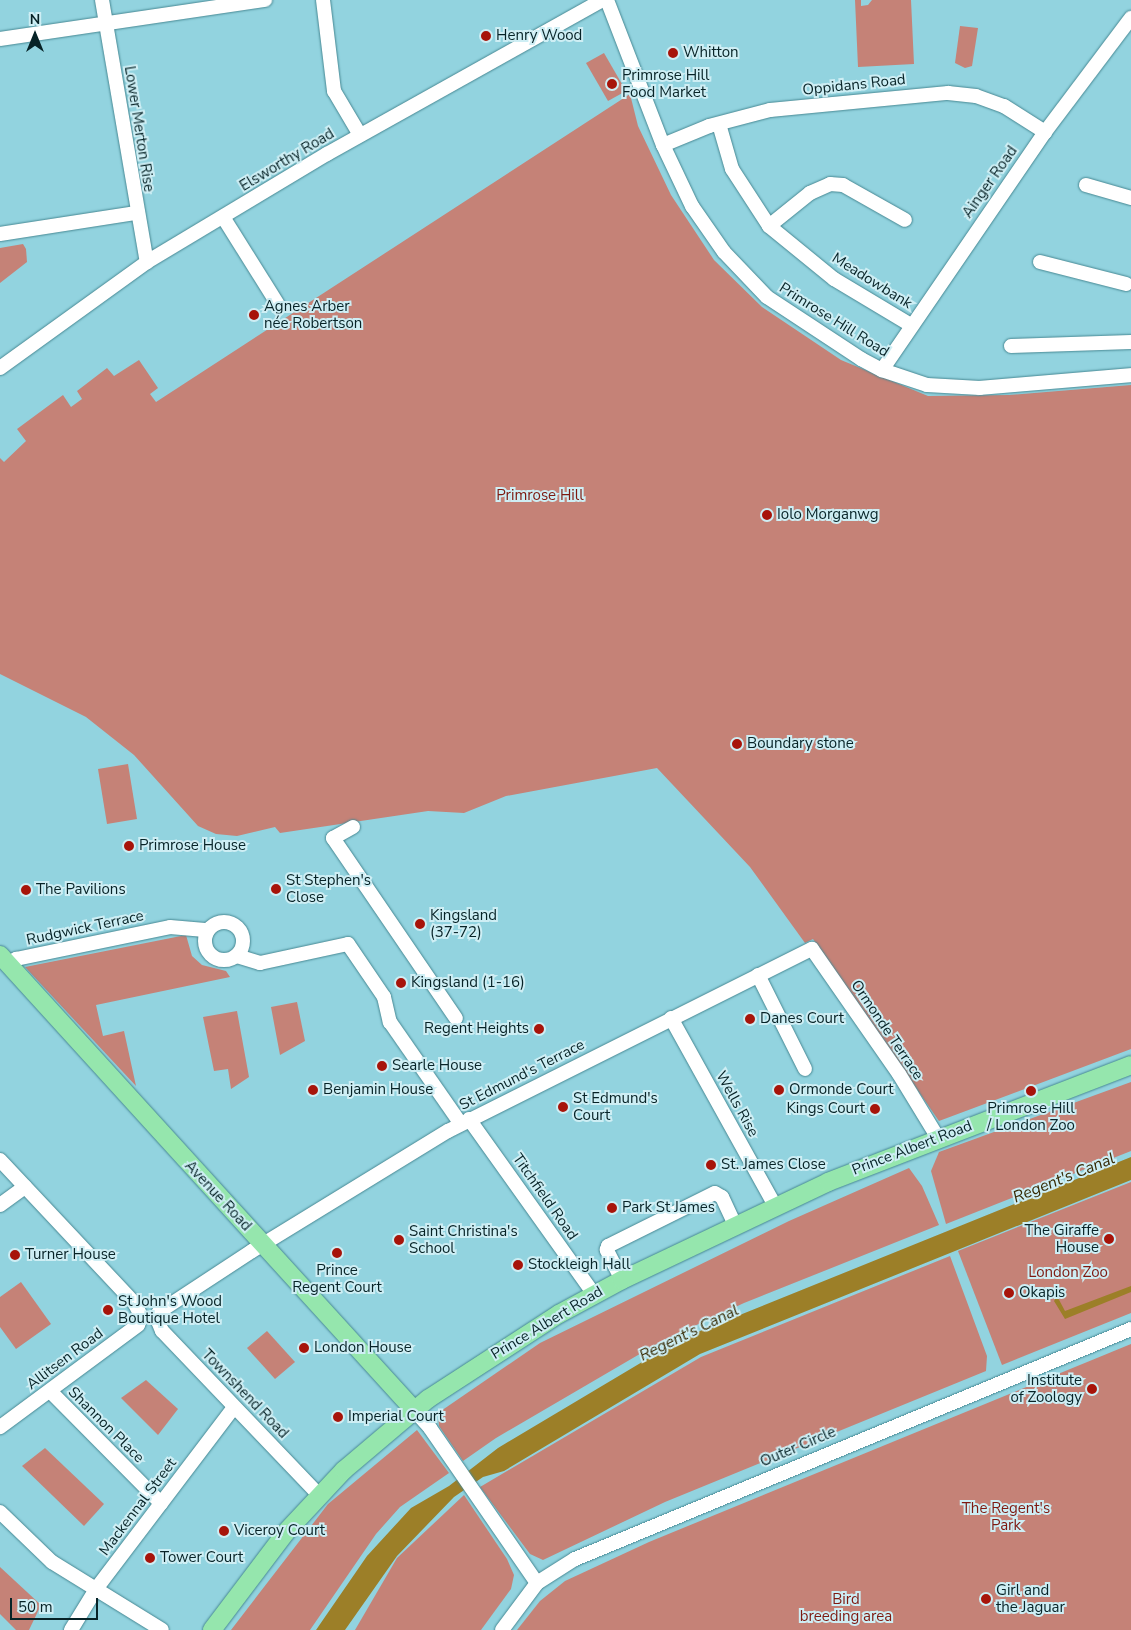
<!DOCTYPE html>
<html>
<head>
<meta charset="utf-8">
<style>
	body { margin:0 }
	#map { position:relative; width:1131px; height:1630px; overflow:hidden; background:#92d3df; font-family:"Nunito Sans",sans-serif }
	div>[style] { position:absolute }
	.green>* { inset:0; background:#c58277 }
	.water>* { inset:0; background:#9c7f28 }
	.roads { filter:drop-shadow(0 0 1px #478893) drop-shadow(0 0 1px #478893) }
	.minor>* { height:14px; margin:-7px; padding:0 7px; transform-origin:7px; border-radius:7px; background:#fff }
	.minor>.ring { margin:-7px; padding:0; box-sizing:content-box; background:none; border:14px solid #fff; border-radius:50% }
	.major>* { height:18px; margin:-9px; padding:0 9px; transform-origin:9px; border-radius:9px; background:#95e6ad }
	.dots>* { width:14px; height:14px; translate:-50% -50%; box-sizing:border-box; border:2px solid #ceeef4; border-radius:50% }
	span { translate:-50% -50%; white-space:nowrap; text-align:center; line-height:1.15; -webkit-text-stroke:4px #ceeef4; paint-order:stroke }
	.poi-label { font-size:15px; color:#072327 }
	.left { translate:0 -50%; text-align:left }
	.right { translate:-100% -50%; text-align:right }
	.street-label { font-size:15px; color:#072327 }
	.park-label { font-size:15px; color:#7e1910 }
	.water-label { font-size:16px; color:#362a04; font-style:italic }
	.north { position:absolute; left:10px; top:10px; width:50px; height:50px; -webkit-text-stroke:4px #ceeef4; paint-order:stroke; rotate:0deg; font-size:14px; font-weight:700; line-height:20px; text-align:center; color:#072327 }
	.north::after { content:''; display:block; margin:auto; width:18px; height:22px; background:#072327; clip-path:polygon(50% 0,100% 100%,50% 72%,0 100%) }
	.scale { position:absolute; left:10px; top:1598px; width:88px; height:22px; box-sizing:border-box; border:2px solid #072327; border-top:0; padding-left:6px; font-size:15px; line-height:18px; white-space:nowrap; color:#072327; -webkit-text-stroke:4px #ceeef4; paint-order:stroke }
</style>
</head>
<body>
<div id="map">
	<div class="green">
		<i style="clip-path:polygon(855px 0,861px 0,861px 6px,868px 5px,872px 0,911px 0,914px 64px,858px 67px)"></i>
		<i style="clip-path:polygon(960px 26px,978px 28px,972px 66px,965px 68px,955px 63px)"></i>
		<i style="clip-path:polygon(604px 53px,626px 91px,608px 101px,586px 63px)"></i>
		<i style="clip-path:polygon(630px 94px,638px 126px,671px 195px,714px 260px,762px 307px,841px 360px,928px 396px,1009px 395px,1131px 385px,1131px 1049px,939px 1121px,813px 939px,805px 943px,750px 867px,657px 768px,506px 796px,464px 813px,428px 811px,280px 833px,275px 827px,237px 836px,216px 834px,198px 826px,134px 755px,86px 717px,0 674px,0 458px,4px 462px,26px 441px,17px 429px,63px 395px,71px 407px,82px 399px,77px 391px,107px 368px,114px 376px,139px 360px,158px 388px,150px 394px,156px 402px)"></i>
		<i style="clip-path:polygon(23px 244px,26px 249px,27px 262px,0 283px,0 248px)"></i>
		<i style="clip-path:polygon(128px 764px,137px 819px,107px 824px,98px 769px)"></i>
		<i style="clip-path:polygon(186px 935px,192px 956px,202px 965px,226px 971px,230px 977px,96px 1005px,103px 1036px,124px 1031px,136px 1086px,25px 967px)"></i>
		<i style="clip-path:polygon(297px 1002px,305px 1041px,280px 1055px,271px 1007px)"></i>
		<i style="clip-path:polygon(237px 1011px,249px 1077px,231px 1089px,228px 1069px,214px 1071px,203px 1017px)"></i>
		<i style="clip-path:polygon(1131px 1082px,1131px 1151px,946px 1224px,931px 1171px,939px 1152px)"></i>
		<i style="clip-path:polygon(909px 1168px,922px 1186px,939px 1225px,744px 1303px,662px 1341px,496px 1438px,463px 1461px,439px 1426px,438px 1413px,540px 1343px,789px 1221px)"></i>
		<i style="clip-path:polygon(1131px 1182px,1131px 1313px,1002px 1365px,958px 1251px)"></i>
		<i style="clip-path:polygon(950px 1256px,987px 1356px,986px 1371px,665px 1502px,543px 1560px,530px 1554px,480px 1487px,701px 1357px)"></i>
		<i style="clip-path:polygon(21px 1282px,51px 1324px,16px 1349px,0 1327px,0 1297px)"></i>
		<i style="clip-path:polygon(267px 1331px,295px 1362px,275px 1379px,247px 1348px)"></i>
		<i style="clip-path:polygon(1131px 1344px,1131px 1630px,517px 1630px,540px 1601px,565px 1581px,649px 1542px)"></i>
		<i style="clip-path:polygon(146px 1380px,178px 1409px,158px 1435px,121px 1398px)"></i>
		<i style="clip-path:polygon(417px 1430px,449px 1473px,400px 1507px,376px 1534px,310px 1630px,231px 1630px,328px 1504px)"></i>
		<i style="clip-path:polygon(45px 1448px,104px 1504px,84px 1526px,22px 1466px)"></i>
		<i style="clip-path:polygon(464px 1495px,507px 1559px,514px 1575px,511px 1589px,481px 1630px,355px 1630px,397px 1558px)"></i>
		<i style="clip-path:polygon(0 1567px,41px 1605px,29px 1630px,16px 1630px,0 1614px)"></i>
	</div>
	<div class="water">
		<i style="clip-path:polygon(1131px 1157px,1131px 1180px,700px 1354px,504px 1471px,483px 1477px,454px 1497px,397px 1556px,345px 1630px,316px 1630px,367px 1556px,411px 1508px,449px 1486px,498px 1448px,664px 1349px,700px 1331px)"></i>
		<i style="clip-path:polygon(1131px 1286px,1131px 1292px,1065px 1319px,1054px 1301px,1057px 1296px,1065px 1311px)"></i>
	</div>
	<div class="roads">
		<div class="minor">
			<i style="left:102px;top:0;width:266px;rotate:80.3deg"></i>
			<i style="left:323px;top:0;width:92px;rotate:83.1deg"></i>
			<i style="left:334px;top:91px;width:51px;rotate:59.4deg"></i>
			<i style="left:607px;top:0;width:155px;rotate:68.9deg"></i>
			<i style="left:663px;top:145px;width:68px;rotate:64.6deg"></i>
			<i style="left:692px;top:206px;width:56px;rotate:55.2deg"></i>
			<i style="left:724px;top:252px;width:62px;rotate:46.3deg"></i>
			<i style="left:767px;top:297px;width:113px;rotate:33.4deg"></i>
			<i style="left:861px;top:359px;width:24px;rotate:28deg"></i>
			<i style="left:882px;top:370px;width:47px;rotate:18.4deg"></i>
			<i style="left:927px;top:385px;width:53px;rotate:3.2deg"></i>
			<i style="left:980px;top:388px;width:152px;rotate:-4.9deg"></i>
			<i style="left:0;top:39px;width:268px;rotate:-8.4deg"></i>
			<i style="left:719px;top:124px;width:47px;rotate:73.9deg"></i>
			<i style="left:732px;top:169px;width:68px;rotate:57deg"></i>
			<i style="left:769px;top:226px;width:84px;rotate:39.2deg"></i>
			<i style="left:834px;top:279px;width:90px;rotate:30.9deg"></i>
			<i style="left:663px;top:145px;width:50px;rotate:-22.4deg"></i>
			<i style="left:709px;top:126px;width:63px;rotate:-14.7deg"></i>
			<i style="left:770px;top:110px;width:179px;rotate:-5.5deg"></i>
			<i style="left:948px;top:93px;width:28px;rotate:6deg"></i>
			<i style="left:976px;top:96px;width:30px;rotate:20deg"></i>
			<i style="left:1004px;top:106px;width:49px;rotate:32.4deg"></i>
			<i style="left:1086px;top:185px;width:47px;rotate:16.1deg"></i>
			<i style="left:223px;top:217px;width:102px;rotate:57.9deg"></i>
			<i style="left:769px;top:226px;width:53px;rotate:-38.8deg"></i>
			<i style="left:810px;top:193px;width:22px;rotate:-24deg"></i>
			<i style="left:830px;top:184px;width:13px;rotate:4deg"></i>
			<i style="left:843px;top:185px;width:71px;rotate:29.4deg"></i>
			<i style="left:0;top:234px;width:138px;rotate:-8.8deg"></i>
			<i style="left:1040px;top:262px;width:89px;rotate:14.3deg"></i>
			<i style="left:1011px;top:346px;width:120px;rotate:-1.9deg"></i>
			<i style="left:0;top:368px;width:181px;rotate:-35.8deg"></i>
			<i style="left:147px;top:262px;width:210px;rotate:-31deg"></i>
			<i style="left:327px;top:154px;width:316px;rotate:-29.2deg"></i>
			<i style="left:882px;top:370px;width:288px;rotate:-55.6deg"></i>
			<i style="left:1045px;top:132px;width:143px;rotate:-53deg"></i>
			<i style="left:353px;top:827px;width:23px;rotate:151deg"></i>
			<i style="left:333px;top:838px;width:218px;rotate:55.7deg"></i>
			<i class="ring" style="left:205px;top:922px;width:24px;height:24px"></i>
			<i style="left:237px;top:956px;width:24px;rotate:17deg"></i>
			<i style="left:260px;top:963px;width:90px;rotate:-12.2deg"></i>
			<i style="left:348px;top:944px;width:64px;rotate:55.8deg"></i>
			<i style="left:384px;top:997px;width:26px;rotate:77deg"></i>
			<i style="left:390px;top:1022px;width:124px;rotate:55.2deg"></i>
			<i style="left:9px;top:964px;width:9px;rotate:-36deg"></i>
			<i style="left:16px;top:959px;width:157px;rotate:-11.7deg"></i>
			<i style="left:170px;top:927px;width:38px;rotate:5deg"></i>
			<i style="left:758px;top:975px;width:105px;rotate:63.4deg"></i>
			<i style="left:671px;top:1018px;width:215px;rotate:61deg"></i>
			<i style="left:469px;top:1119px;width:215px;rotate:54.5deg"></i>
			<i style="left:0;top:1160px;width:197px;rotate:46.8deg"></i>
			<i style="left:135px;top:1304px;width:13px;rotate:63deg"></i>
			<i style="left:141px;top:1316px;width:9px;rotate:108deg"></i>
			<i style="left:138px;top:1325px;width:172px;rotate:143.5deg"></i>
			<i style="left:0;top:1205px;width:31px;rotate:-36deg"></i>
			<i style="left:622px;top:1280px;width:34px;rotate:-117deg"></i>
			<i style="left:607px;top:1250px;width:4px;rotate:-76deg"></i>
			<i style="left:608px;top:1246px;width:119px;rotate:-26.4deg"></i>
			<i style="left:715px;top:1193px;width:8px;rotate:30deg"></i>
			<i style="left:722px;top:1197px;width:31px;rotate:65deg"></i>
			<i style="left:50px;top:1391px;width:158px;rotate:45.3deg"></i>
			<i style="left:414px;top:1410px;width:24px;rotate:48deg"></i>
			<i style="left:430px;top:1428px;width:188px;rotate:55.4deg"></i>
			<i style="left:318px;top:1494px;width:226px;rotate:-133.7deg"></i>
			<i style="left:162px;top:1331px;width:11px;rotate:-112deg"></i>
			<i style="left:158px;top:1321px;width:9px;rotate:-84deg"></i>
			<i style="left:159px;top:1312px;width:111px;rotate:-33.3deg"></i>
			<i style="left:252px;top:1251px;width:230px;rotate:-31.5deg"></i>
			<i style="left:448px;top:1131px;width:407px;rotate:-26.6deg"></i>
			<i style="left:812px;top:949px;width:152px;rotate:55.2deg"></i>
			<i style="left:899px;top:1074px;width:75px;rotate:58.6deg"></i>
			<i style="left:0;top:1512px;width:72px;rotate:43.9deg"></i>
			<i style="left:52px;top:1562px;width:129px;rotate:31.7deg"></i>
			<i style="left:71px;top:1630px;width:48px;rotate:-58.6deg"></i>
			<i style="left:96px;top:1589px;width:228px;rotate:-52.8deg"></i>
			<i style="left:502px;top:1630px;width:59px;rotate:-53.3deg"></i>
			<i style="left:537px;top:1583px;width:45px;rotate:-32.3deg"></i>
			<i style="left:575px;top:1559px;width:602px;rotate:-22.47deg"></i>
		</div>
		<div class="major">
			<i style="left:0;top:955px;width:615px;rotate:47.7deg"></i>
			<i style="left:212px;top:1630px;width:123px;rotate:-52.9deg"></i>
			<i style="left:286px;top:1532px;width:85px;rotate:-46.9deg"></i>
			<i style="left:344px;top:1470px;width:110px;rotate:-40.2deg"></i>
			<i style="left:428px;top:1399px;width:156px;rotate:-33deg"></i>
			<i style="left:559px;top:1314px;width:72px;rotate:-28.4deg"></i>
			<i style="left:622px;top:1280px;width:228px;rotate:-25.4deg"></i>
			<i style="left:828px;top:1182px;width:325px;rotate:-21.1deg"></i>
		</div>
	</div>
	<div class="dots">
		<i style="left:486px;top:36px;background:#a7140a"></i>
		<i style="left:673px;top:53px;background:#a7140a"></i>
		<i style="left:612px;top:84px;background:#a7140a"></i>
		<i style="left:254px;top:315px;background:#a7140a"></i>
		<i style="left:767px;top:515px;background:#a7140a"></i>
		<i style="left:737px;top:744px;background:#a7140a"></i>
		<i style="left:129px;top:846px;background:#a7140a"></i>
		<i style="left:276px;top:889px;background:#a7140a"></i>
		<i style="left:26px;top:890px;background:#a7140a"></i>
		<i style="left:420px;top:924px;background:#a7140a"></i>
		<i style="left:401px;top:983px;background:#a7140a"></i>
		<i style="left:750px;top:1019px;background:#a7140a"></i>
		<i style="left:539px;top:1029px;background:#a7140a"></i>
		<i style="left:382px;top:1066px;background:#a7140a"></i>
		<i style="left:313px;top:1090px;background:#a7140a"></i>
		<i style="left:779px;top:1090px;background:#a7140a"></i>
		<i style="left:1031px;top:1091px;background:#a7140a"></i>
		<i style="left:563px;top:1107px;background:#a7140a"></i>
		<i style="left:875px;top:1109px;background:#a7140a"></i>
		<i style="left:711px;top:1165px;background:#a7140a"></i>
		<i style="left:612px;top:1208px;background:#a7140a"></i>
		<i style="left:1109px;top:1239px;background:#a7140a"></i>
		<i style="left:399px;top:1240px;background:#a7140a"></i>
		<i style="left:337px;top:1253px;background:#a7140a"></i>
		<i style="left:15px;top:1255px;background:#a7140a"></i>
		<i style="left:518px;top:1265px;background:#a7140a"></i>
		<i style="left:1009px;top:1293px;background:#a7140a"></i>
		<i style="left:108px;top:1310px;background:#a7140a"></i>
		<i style="left:304px;top:1348px;background:#a7140a"></i>
		<i style="left:1092px;top:1389px;background:#a7140a"></i>
		<i style="left:338px;top:1417px;background:#a7140a"></i>
		<i style="left:224px;top:1531px;background:#a7140a"></i>
		<i style="left:150px;top:1558px;background:#a7140a"></i>
		<i style="left:986px;top:1599px;background:#a7140a"></i>
	</div>
	<div class="poi-label">
		<span class="left" style="left:496px;top:36px">Henry Wood</span>
		<span class="left" style="left:683px;top:53px">Whitton</span>
		<span class="left" style="left:622px;top:84px">Primrose Hill<br>Food Market</span>
		<span class="left" style="left:264px;top:315px">Agnes Arber<br>née Robertson</span>
		<span class="left" style="left:777px;top:515px">Iolo Morganwg</span>
		<span class="left" style="left:747px;top:744px">Boundary stone</span>
		<span class="left" style="left:139px;top:846px">Primrose House</span>
		<span class="left" style="left:286px;top:889px">St Stephen's<br>Close</span>
		<span class="left" style="left:36px;top:890px">The Pavilions</span>
		<span class="left" style="left:430px;top:924px">Kingsland<br>(37-72)</span>
		<span class="left" style="left:411px;top:983px">Kingsland (1-16)</span>
		<span class="left" style="left:760px;top:1019px">Danes Court</span>
		<span class="right" style="left:529px;top:1029px">Regent Heights</span>
		<span class="left" style="left:392px;top:1066px">Searle House</span>
		<span class="left" style="left:323px;top:1090px">Benjamin House</span>
		<span class="left" style="left:789px;top:1090px">Ormonde Court</span>
		<span class="left" style="left:573px;top:1107px">St Edmund's<br>Court</span>
		<span style="left:1031px;top:1117px">Primrose Hill<br>/ London Zoo</span>
		<span class="right" style="left:865px;top:1109px">Kings Court</span>
		<span class="left" style="left:721px;top:1165px">St. James Close</span>
		<span class="left" style="left:622px;top:1208px">Park St James</span>
		<span class="right" style="left:1099px;top:1239px">The Giraffe<br>House</span>
		<span class="left" style="left:409px;top:1240px">Saint Christina's<br>School</span>
		<span class="left" style="left:25px;top:1255px">Turner House</span>
		<span class="left" style="left:528px;top:1265px">Stockleigh Hall</span>
		<span style="left:337px;top:1279px">Prince<br>Regent Court</span>
		<span class="left" style="left:1019px;top:1293px">Okapis</span>
		<span class="left" style="left:118px;top:1310px">St John's Wood<br>Boutique Hotel</span>
		<span class="left" style="left:314px;top:1348px">London House</span>
		<span class="right" style="left:1082px;top:1389px">Institute<br>of Zoology</span>
		<span class="left" style="left:348px;top:1417px">Imperial Court</span>
		<span class="left" style="left:234px;top:1531px">Viceroy Court</span>
		<span class="left" style="left:160px;top:1558px">Tower Court</span>
		<span class="left" style="left:996px;top:1599px">Girl and<br>the Jaguar</span>
	</div>
	<div class="street-label">
		<span style="left:854px;top:85px;rotate:-6deg">Oppidans Road</span>
		<span style="left:139px;top:129px;rotate:81deg">Lower Merton Rise</span>
		<span style="left:287px;top:160px;rotate:-31deg">Elsworthy Road</span>
		<span style="left:990px;top:182px;rotate:-55deg">Ainger Road</span>
		<span style="left:872px;top:281px;rotate:32deg">Meadowbank</span>
		<span style="left:834px;top:320px;rotate:32deg">Primrose Hill Road</span>
		<span style="left:85px;top:928px;rotate:-12deg">Rudgwick Terrace</span>
		<span style="left:887px;top:1030px;rotate:56deg">Ormonde Terrace</span>
		<span style="left:522px;top:1075px;rotate:-27deg">St Edmund's Terrace</span>
		<span style="left:737px;top:1104px;rotate:61deg">Wells Rise</span>
		<span style="left:912px;top:1148px;rotate:-21deg">Prince Albert Road</span>
		<span style="left:218px;top:1196px;rotate:47deg">Avenue Road</span>
		<span style="left:545px;top:1197px;rotate:55deg">Titchfield Road</span>
		<span style="left:547px;top:1323px;rotate:-31deg">Prince Albert Road</span>
		<span style="left:65px;top:1359px;rotate:-37deg">Allitsen Road</span>
		<span style="left:245px;top:1394px;rotate:46deg">Townshend Road</span>
		<span style="left:106px;top:1425px;rotate:45deg">Shannon Place</span>
		<span style="left:798px;top:1447px;rotate:-23deg">Outer Circle</span>
		<span style="left:138px;top:1507px;rotate:-53deg">Mackennal Street</span>
	</div>
	<div class="park-label">
		<span style="left:540px;top:496px">Primrose Hill</span>
		<span style="left:1068px;top:1273px">London Zoo</span>
		<span style="left:1006px;top:1517px">The Regent's<br>Park</span>
		<span style="left:846px;top:1608px">Bird<br>breeding area</span>
	</div>
	<div class="water-label">
		<span style="left:1064px;top:1178px;rotate:-22deg">Regent's Canal</span>
		<span style="left:689px;top:1333px;rotate:-26deg">Regent's Canal</span>
	</div>
	<div class="north">N</div>
	<div class="scale">50 m</div>
</div>
</body>
</html>
